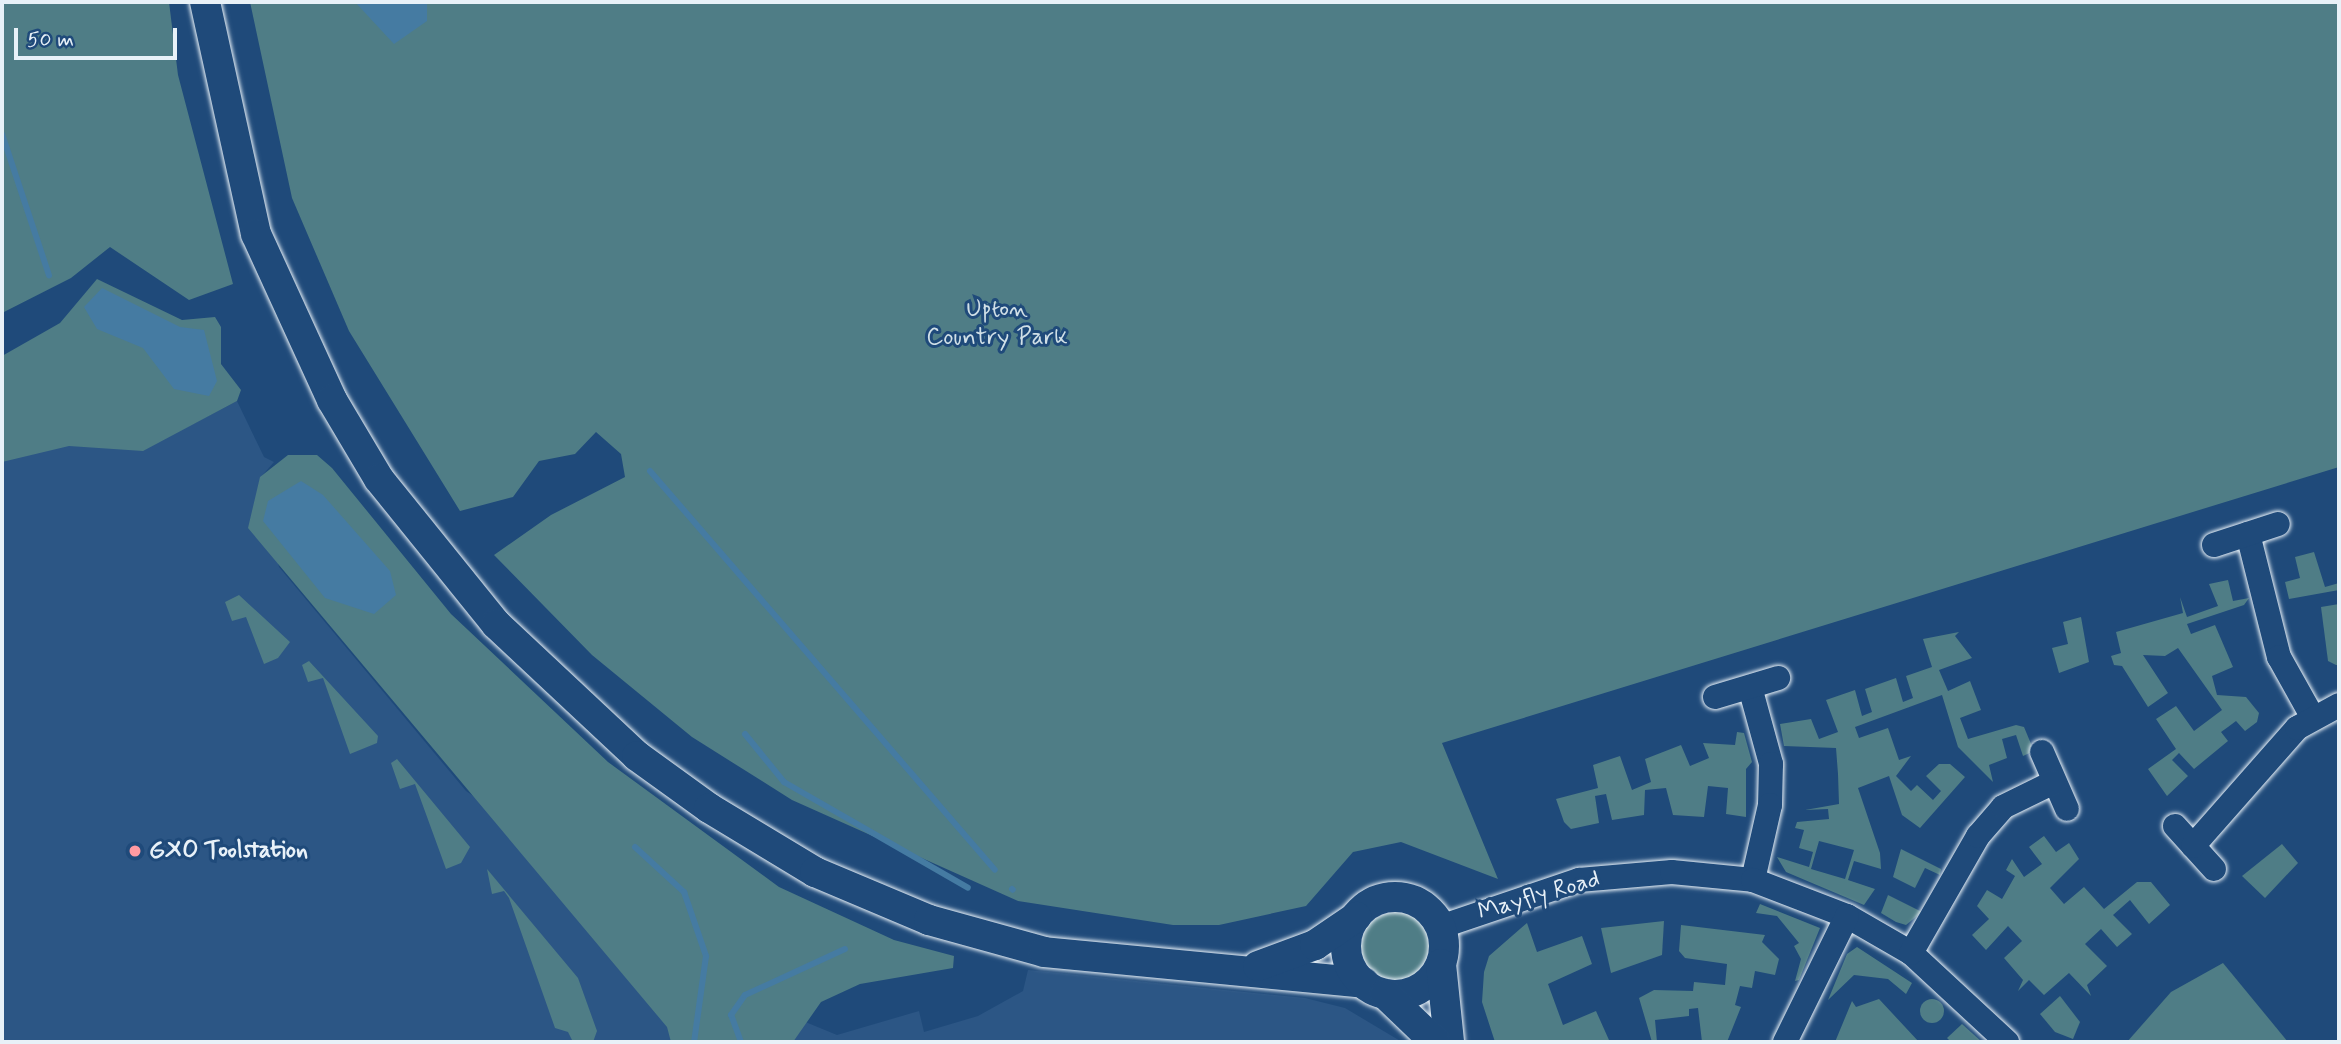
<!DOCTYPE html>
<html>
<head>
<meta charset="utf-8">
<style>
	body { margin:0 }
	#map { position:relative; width:2341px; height:1044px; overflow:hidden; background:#1f4a7a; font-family:Mynerve,sans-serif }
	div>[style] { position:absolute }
	.built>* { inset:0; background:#2c5685 }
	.green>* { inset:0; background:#4f7d86 }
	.round { border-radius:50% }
	.water>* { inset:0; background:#457ba2 }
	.stream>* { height:6px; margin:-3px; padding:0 3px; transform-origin:3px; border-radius:3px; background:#457ba2 }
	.roads { filter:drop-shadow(0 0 2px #e8f1f8) drop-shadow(0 0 2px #e8f1f8) }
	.minor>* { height:24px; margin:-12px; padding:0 12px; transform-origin:12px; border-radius:12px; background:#1f4a7a }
	.tertiary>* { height:30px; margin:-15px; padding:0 15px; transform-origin:15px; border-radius:15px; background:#1f4a7a }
	.tertiary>.ring { margin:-15px; padding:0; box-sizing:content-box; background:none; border:30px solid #1f4a7a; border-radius:50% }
	.dots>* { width:19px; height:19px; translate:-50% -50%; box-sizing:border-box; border:4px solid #1f4a7a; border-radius:50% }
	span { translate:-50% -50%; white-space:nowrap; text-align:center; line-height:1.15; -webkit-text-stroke:6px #1f4a7a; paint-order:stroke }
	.park-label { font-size:24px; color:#d1e0e7 }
	.poi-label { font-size:24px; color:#e8f1f8; font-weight:700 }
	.left { translate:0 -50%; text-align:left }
	.street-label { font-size:24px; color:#e8f1f8 }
	.frame { position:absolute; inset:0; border:4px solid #e8f1f8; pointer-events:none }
	.scale { position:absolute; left:14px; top:28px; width:163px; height:32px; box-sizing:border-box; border:4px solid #e8f1f8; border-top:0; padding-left:9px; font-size:21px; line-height:24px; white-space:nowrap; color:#e8f1f8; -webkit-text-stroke:5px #1f4a7a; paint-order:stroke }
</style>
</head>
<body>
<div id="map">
	<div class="built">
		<i style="clip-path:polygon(237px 401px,264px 457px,274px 462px,260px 478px,279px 567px,466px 791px,803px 1021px,837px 1035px,919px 1011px,924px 1032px,978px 1016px,1023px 991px,1028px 970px,1305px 998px,1345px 1008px,1402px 1042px,2px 1042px,2px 415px,193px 424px)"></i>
	</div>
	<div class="green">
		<i style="clip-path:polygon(2px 2px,169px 2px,178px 75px,233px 284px,189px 300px,110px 247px,71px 278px,2px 313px)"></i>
		<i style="clip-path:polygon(250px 2px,2339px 2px,2339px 467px,1442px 743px,1498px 879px,1401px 842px,1353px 852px,1306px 906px,1219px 925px,1173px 925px,1018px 901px,792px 800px,692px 737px,592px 655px,494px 555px,551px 515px,625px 477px,621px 454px,596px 432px,575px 454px,539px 461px,513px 497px,460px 511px,349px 331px,292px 198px)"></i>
		<i style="clip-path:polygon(97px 279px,182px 320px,215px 317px,221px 327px,221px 364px,241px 390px,237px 401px,143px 451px,69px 446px,2px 462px,2px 356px,60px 323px)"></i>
		<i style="clip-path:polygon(288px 455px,317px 455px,332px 468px,451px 614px,608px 762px,779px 887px,894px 940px,954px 956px,953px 968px,860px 984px,821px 1002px,793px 1042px,671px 1042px,667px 1027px,248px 528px,260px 477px)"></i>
		<i style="clip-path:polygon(2314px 552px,2325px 587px,2339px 583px,2339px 590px,2289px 599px,2285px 582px,2300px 578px,2295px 557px)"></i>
		<i style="clip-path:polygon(2228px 580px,2233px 601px,2249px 598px,2244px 605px,2187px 624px,2191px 634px,2215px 625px,2233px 667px,2212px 676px,2217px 695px,2246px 697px,2259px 713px,2257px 722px,2245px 731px,2236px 721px,2228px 727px,2221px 732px,2228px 741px,2194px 769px,2179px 753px,2172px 760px,2188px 776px,2167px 796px,2148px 769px,2176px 749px,2156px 719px,2176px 706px,2194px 731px,2222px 710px,2178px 648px,2165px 656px,2143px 655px,2168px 693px,2148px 707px,2122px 666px,2114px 665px,2111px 656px,2121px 653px,2116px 632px,2183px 613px,2180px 597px,2187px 617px,2218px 606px,2209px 584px)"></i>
		<i style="clip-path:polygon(239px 595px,290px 642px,278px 658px,264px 664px,246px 617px,232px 621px,225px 602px)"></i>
		<i style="clip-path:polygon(2339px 604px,2339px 665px,2336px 665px,2328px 661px,2321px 607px)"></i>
		<i style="clip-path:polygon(2081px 617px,2089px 662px,2059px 673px,2052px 648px,2068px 644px,2063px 622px)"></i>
		<i style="clip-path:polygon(evenodd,1959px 632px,1955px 636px,1972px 658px,1939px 670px,1948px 691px,1970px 681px,1981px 710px,1960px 718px,1968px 739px,2016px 725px,2024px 727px,2034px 751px,2023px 756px,2016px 735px,2002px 739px,2007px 758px,1989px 765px,1993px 782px,1958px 747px,1942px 695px,1855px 727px,1859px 738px,1888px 728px,1899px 760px,1911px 756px,1896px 776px,1911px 791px,1917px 785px,1933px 800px,1941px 791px,1926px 776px,1939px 764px,1950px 764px,1965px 777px,1920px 828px,1902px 815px,1889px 776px,1858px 788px,1880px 853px,1881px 869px,1854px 861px,1848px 880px,1875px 889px,1864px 905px,1786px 872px,1777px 857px,1809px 867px,1813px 852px,1799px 848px,1804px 830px,1795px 828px,1797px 822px,1829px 819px,1828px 809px,1805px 810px,1839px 804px,1838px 774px,1836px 748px,1784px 746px,1780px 724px,1811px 719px,1819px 739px,1838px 732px,1826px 700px,1855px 690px,1862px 716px,1872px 712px,1865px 689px,1896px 678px,1903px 702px,1913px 698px,1906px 676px,1932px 667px,1923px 639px,1959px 632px,1819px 841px,1854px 850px,1845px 879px,1811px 869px,1819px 841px)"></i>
		<i style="clip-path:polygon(309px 661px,378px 736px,377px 743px,350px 754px,323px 678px,308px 682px,302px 665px)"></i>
		<i style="clip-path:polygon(1737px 732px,1744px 733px,1752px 762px,1746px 769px,1746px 817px,1726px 814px,1728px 788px,1708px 786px,1704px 817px,1673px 815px,1666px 788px,1645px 790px,1644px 815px,1612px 820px,1606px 794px,1595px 796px,1599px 823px,1571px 829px,1564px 822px,1556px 799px,1598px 788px,1593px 765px,1620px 756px,1632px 790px,1651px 782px,1645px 759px,1681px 745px,1690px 766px,1709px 758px,1703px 743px,1735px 745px)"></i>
		<i style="clip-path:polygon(397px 759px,470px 847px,461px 863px,446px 869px,415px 784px,400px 789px,391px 763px)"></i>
		<i style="clip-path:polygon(2044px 836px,2056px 852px,2069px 843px,2079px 859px,2050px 888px,2064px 904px,2084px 887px,2104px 909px,2137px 882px,2151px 882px,2170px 905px,2149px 924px,2130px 900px,2113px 915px,2132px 934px,2117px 947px,2101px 929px,2085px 944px,2107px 966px,2087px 985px,2091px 996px,2069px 973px,2044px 995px,2029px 980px,2018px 991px,2023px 980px,2004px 958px,2022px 941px,2008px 926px,1986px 950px,1972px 935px,1989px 919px,1977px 906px,1987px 890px,2002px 899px,2015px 876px,2006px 870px,2012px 859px,2024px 877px,2042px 864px,2029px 847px)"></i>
		<i style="clip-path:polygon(2282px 844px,2298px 863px,2265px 898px,2242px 876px)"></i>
		<i style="clip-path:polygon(1901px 849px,1941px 869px,1940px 875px,1925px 868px,1915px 888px,1893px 877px)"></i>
		<i style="clip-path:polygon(487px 869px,578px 978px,597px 1031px,593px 1042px,566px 1042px,572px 1040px,568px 1032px,555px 1028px,509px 898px,504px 891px,492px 894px)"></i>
		<i style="clip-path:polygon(1888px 895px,1922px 912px,1906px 925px,1896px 922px,1881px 913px)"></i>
		<i style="clip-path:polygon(1760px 904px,1820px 928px,1799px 980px,1795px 981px,1801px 959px,1794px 946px,1799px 943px,1777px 916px,1756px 913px)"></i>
		<i class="round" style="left:1361px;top:912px;width:70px;height:70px"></i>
		<i style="clip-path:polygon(1664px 921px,1662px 955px,1611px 973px,1601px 928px)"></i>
		<i style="clip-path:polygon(1527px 923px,1537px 952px,1582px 936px,1592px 964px,1548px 984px,1563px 1025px,1596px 1011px,1609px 1040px,1495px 1042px,1482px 1002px,1484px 972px,1489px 956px)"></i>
		<i style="clip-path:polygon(1681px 925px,1765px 935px,1762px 942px,1779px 959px,1775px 975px,1755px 971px,1752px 988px,1740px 986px,1735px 1005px,1741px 1007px,1727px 1042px,1702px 1042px,1698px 1008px,1689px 1009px,1689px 1016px,1655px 1020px,1657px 1042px,1652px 1042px,1639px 998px,1654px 990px,1693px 991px,1694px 982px,1725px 985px,1727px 964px,1685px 958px,1679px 951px)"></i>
		<i style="clip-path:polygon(1857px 947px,1912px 983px,1906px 994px,1888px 979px,1854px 975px,1828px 1000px,1847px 954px)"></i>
		<i style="clip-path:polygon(2223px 963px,2288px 1042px,2127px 1042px,2171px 992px)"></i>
		<i style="clip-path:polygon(2060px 996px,2080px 1022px,2073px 1039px,2055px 1032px,2040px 1014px)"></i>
		<i class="round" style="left:1920px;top:999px;width:24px;height:24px"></i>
		<i style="clip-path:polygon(1879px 999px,1919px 1042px,1835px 1042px,1852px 1001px,1856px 1007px)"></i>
		<i style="clip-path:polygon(1962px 1024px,1982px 1042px,1951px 1042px,1947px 1038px)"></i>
	</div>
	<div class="water">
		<i style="clip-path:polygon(355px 2px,427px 2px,427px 21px,394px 44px)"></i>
		<i style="clip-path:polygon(102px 288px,180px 327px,204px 330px,217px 381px,209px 396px,174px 389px,143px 348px,97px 329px,84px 307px)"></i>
		<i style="clip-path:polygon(301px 481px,323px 495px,390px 571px,396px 595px,374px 614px,325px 598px,263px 521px,268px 501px)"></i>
	</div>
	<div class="stream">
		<i style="left:2px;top:134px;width:149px;rotate:71.6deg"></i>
		<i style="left:650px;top:471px;width:527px;rotate:49.15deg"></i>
		<i style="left:745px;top:734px;width:62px;rotate:50.9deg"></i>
		<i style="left:784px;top:782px;width:212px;rotate:29.9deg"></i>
		<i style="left:635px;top:847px;width:67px;rotate:42.6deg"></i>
		<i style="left:684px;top:892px;width:68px;rotate:71deg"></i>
		<i style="left:706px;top:956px;width:87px;rotate:97.9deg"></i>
		<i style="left:1012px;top:889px;width:1px;rotate:45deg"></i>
		<i style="left:741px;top:1042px;width:29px;rotate:-110deg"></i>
		<i style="left:731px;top:1015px;width:24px;rotate:-55deg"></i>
		<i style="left:745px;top:995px;width:110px;rotate:-24.7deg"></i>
	</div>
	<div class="roads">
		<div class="minor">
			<i style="left:2248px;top:534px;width:127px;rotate:75.9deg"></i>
			<i style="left:2279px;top:657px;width:68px;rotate:60.8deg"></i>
			<i style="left:2214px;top:545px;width:67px;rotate:-18.2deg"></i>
			<i style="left:1750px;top:687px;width:80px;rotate:74.7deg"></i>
			<i style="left:1771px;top:764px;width:41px;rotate:91.4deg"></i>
			<i style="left:1770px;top:805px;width:77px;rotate:102.8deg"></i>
			<i style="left:1715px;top:697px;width:66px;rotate:-16.8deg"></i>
			<i style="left:2042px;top:752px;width:62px;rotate:66.3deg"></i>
			<i style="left:2175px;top:826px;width:58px;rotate:47.8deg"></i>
			<i style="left:2193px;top:846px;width:157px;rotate:-48.6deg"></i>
			<i style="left:2297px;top:728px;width:48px;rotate:-28.7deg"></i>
			<i style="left:1440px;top:927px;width:147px;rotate:-18.7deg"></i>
			<i style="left:1579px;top:880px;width:93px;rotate:-4.9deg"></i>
			<i style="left:1672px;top:872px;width:81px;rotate:5.6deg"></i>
			<i style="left:1753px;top:880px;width:101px;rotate:21deg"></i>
			<i style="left:1847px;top:916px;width:74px;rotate:30deg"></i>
			<i style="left:1911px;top:953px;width:131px;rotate:42.8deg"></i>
			<i style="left:1911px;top:953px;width:135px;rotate:-60.2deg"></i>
			<i style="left:1978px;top:836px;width:38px;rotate:-49deg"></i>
			<i style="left:2003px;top:807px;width:57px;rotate:-26.1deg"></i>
			<i style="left:1785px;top:1042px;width:140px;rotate:-63.8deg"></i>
		</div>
		<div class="tertiary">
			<i style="left:205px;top:2px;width:238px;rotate:77.6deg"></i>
			<i style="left:256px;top:234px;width:183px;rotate:65.4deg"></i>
			<i style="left:332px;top:400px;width:92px;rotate:59.3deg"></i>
			<i style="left:379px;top:479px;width:186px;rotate:51.1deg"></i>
			<i style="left:496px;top:624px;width:193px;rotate:43.1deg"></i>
			<i style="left:637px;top:756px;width:89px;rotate:35.8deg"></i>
			<i style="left:709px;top:808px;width:124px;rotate:31.1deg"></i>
			<i style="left:815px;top:872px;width:124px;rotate:22.8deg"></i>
			<i style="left:929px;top:920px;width:119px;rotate:15.5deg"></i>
			<i style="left:1044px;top:952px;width:322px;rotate:5.5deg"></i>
			<i class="ring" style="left:1346px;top:897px;width:68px;height:68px"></i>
			<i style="left:1441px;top:964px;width:78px;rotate:84.1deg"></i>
			<i style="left:1258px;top:966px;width:61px;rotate:-20.2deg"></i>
			<i style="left:1315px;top:945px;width:50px;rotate:-34.3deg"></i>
			<i style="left:1385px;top:994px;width:69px;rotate:43.8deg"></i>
		</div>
	</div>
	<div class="dots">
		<i style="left:135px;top:851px;background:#ff9aa2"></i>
	</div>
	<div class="park-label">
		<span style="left:997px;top:324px">Upton<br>Country Park</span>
	</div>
	<div class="poi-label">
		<span class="left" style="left:149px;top:851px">GXO Toolstation</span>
	</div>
	<div class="street-label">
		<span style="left:1539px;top:896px;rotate:-16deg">Mayfly Road</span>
	</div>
	<div class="frame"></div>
	<div class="scale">50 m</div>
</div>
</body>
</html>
